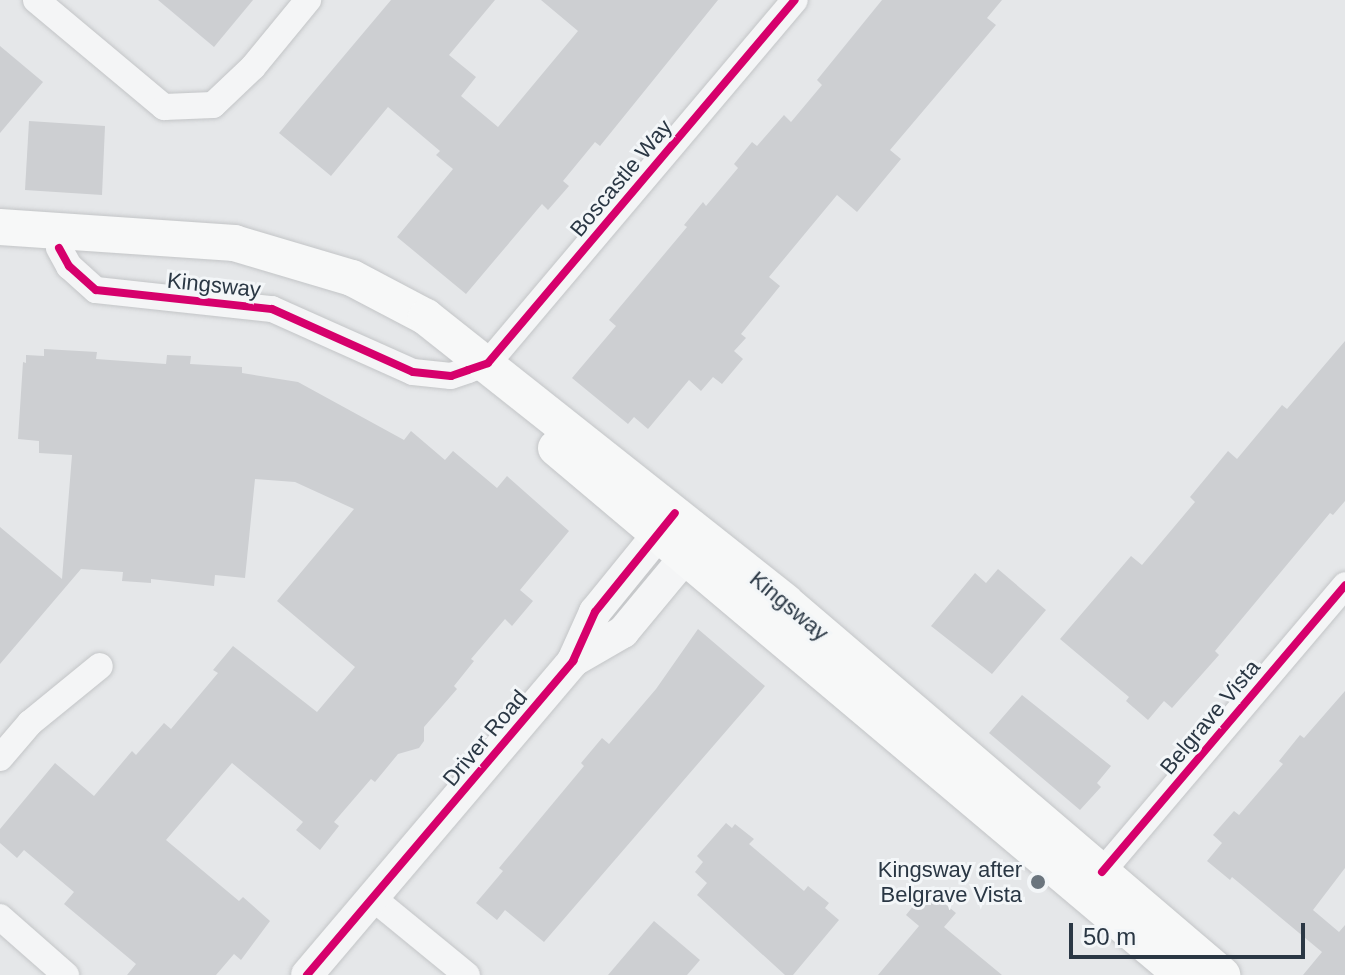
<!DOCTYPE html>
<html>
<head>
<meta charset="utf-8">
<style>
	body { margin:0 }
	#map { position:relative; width:1345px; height:975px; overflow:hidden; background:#e5e7e9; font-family:Arial,sans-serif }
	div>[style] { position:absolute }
	.building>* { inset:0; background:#cdcfd2 }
	.roads { filter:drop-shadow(0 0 2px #c3c5c7) drop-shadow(0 0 2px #c3c5c7) }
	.minor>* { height:26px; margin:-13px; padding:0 13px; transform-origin:13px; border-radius:13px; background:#f4f5f6 }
	.tertiary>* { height:32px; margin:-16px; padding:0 16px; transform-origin:16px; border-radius:16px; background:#f4f5f6 }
	.secondary>* { height:36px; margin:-18px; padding:0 18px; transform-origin:18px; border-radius:18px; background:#f7f8f8 }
	.cycleway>* { height:8px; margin:-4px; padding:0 4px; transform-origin:4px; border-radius:4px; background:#d6006c }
	.dots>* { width:22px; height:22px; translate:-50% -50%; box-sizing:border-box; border:4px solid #f3f6f8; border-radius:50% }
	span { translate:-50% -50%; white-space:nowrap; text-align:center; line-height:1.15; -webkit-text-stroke:6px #f3f6f8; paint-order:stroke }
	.street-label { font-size:22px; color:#2a3744 }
	.poi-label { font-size:22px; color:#2a3744 }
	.right { translate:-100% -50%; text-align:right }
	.scale { position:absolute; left:1069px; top:923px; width:236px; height:36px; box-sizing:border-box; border:4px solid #2a3744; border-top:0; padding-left:10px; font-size:24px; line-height:28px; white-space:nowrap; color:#2a3744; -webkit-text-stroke:6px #f3f6f8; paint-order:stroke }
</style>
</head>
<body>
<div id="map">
	<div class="building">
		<i style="clip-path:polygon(158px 0,253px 0,214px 47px)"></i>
		<i style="clip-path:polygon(391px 0,495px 0,449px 55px,476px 77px,461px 96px,498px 127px,578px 31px,541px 0,718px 0,600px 146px,595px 142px,563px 181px,569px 186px,548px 210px,542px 204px,466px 294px,397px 237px,453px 169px,436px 155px,440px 151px,388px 107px,331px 176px,279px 133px)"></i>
		<i style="clip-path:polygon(882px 0,1002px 0,987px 18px,996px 25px,890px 150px,901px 159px,857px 212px,837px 195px,769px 277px,780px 286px,741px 334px,746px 338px,734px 351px,743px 359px,722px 384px,713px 377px,701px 391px,689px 380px,648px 429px,634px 417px,628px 424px,572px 378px,616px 326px,609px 320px,687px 227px,684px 225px,703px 202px,706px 206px,738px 168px,734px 164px,752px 142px,757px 146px,784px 115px,791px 122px,822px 85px,817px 80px)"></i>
		<i style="clip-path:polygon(0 46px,43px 82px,0 133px)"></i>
		<i style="clip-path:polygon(29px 121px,105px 126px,102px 195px,25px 190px)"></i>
		<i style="clip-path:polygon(1345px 341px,1345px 501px,1333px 515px,1330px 513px,1215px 651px,1219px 655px,1172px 708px,1164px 701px,1148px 720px,1126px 701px,1129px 697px,1060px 639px,1131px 556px,1142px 565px,1195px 502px,1190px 497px,1228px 451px,1237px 459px,1282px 405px,1287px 409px)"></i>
		<i style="clip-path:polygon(44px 349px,97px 352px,96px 359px,166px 364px,167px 355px,191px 356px,190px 364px,242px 367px,242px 373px,298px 382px,404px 440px,411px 431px,445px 460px,453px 451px,497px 488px,507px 476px,569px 531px,520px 590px,533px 601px,512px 626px,505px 619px,471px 659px,474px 661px,454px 686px,457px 689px,424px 727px,424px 741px,419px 748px,398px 754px,375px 782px,371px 779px,334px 822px,339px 826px,320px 850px,296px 830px,303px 822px,232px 763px,166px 840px,239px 901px,243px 897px,270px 921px,241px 960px,234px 954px,216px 975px,127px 975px,136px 964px,64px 904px,74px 892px,24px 850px,17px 858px,0 843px,0 829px,55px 763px,94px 796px,132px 751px,136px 755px,164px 723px,171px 729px,218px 673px,213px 670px,233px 646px,317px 712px,355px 667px,277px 601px,354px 509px,295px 482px,255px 479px,245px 578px,215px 575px,214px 586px,151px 579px,151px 583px,122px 581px,123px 572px,81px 569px,0 664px,0 527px,62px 579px,72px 455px,39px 453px,39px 441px,18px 439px,23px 362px,26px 363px,26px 355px,44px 356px)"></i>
		<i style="clip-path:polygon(998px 569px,1046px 610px,992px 674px,931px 626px,975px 573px,986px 583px)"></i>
		<i style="clip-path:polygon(698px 629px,765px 686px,544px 942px,505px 910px,497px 920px,476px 903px,503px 871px,499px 868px,584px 766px,581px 763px,602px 738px,609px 744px,656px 689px)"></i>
		<i style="clip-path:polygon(1345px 691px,1345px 868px,1313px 910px,1339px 932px,1345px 925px,1345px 975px,1303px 975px,1322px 952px,1232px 877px,1230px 880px,1207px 861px,1222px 843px,1213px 835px,1234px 811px,1239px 815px,1283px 764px,1279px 761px,1300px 735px,1304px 738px)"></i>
		<i style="clip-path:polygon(1022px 695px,1111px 766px,1097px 783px,1101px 787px,1080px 810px,989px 733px)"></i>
		<i style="clip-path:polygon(726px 823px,732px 828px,735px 824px,754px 839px,749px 844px,804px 891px,808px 886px,829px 903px,825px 908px,839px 920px,793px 975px,785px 975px,697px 895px,707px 883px,695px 872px,703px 862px,697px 856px)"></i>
		<i style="clip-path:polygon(927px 889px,956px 913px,944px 927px,1002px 975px,878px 975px,919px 926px,906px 915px)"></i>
		<i style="clip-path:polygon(654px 921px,700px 960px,687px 975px,608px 975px)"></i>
	</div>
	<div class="roads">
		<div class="minor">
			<i style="left:36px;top:0;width:167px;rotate:39.9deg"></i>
			<i style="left:164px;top:107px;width:49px;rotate:-2.3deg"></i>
			<i style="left:213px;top:105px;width:55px;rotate:-43.5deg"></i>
			<i style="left:253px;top:67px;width:87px;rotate:-50.6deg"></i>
			<i style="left:59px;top:248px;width:21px;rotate:61deg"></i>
			<i style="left:69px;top:266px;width:36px;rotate:42deg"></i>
			<i style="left:96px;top:290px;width:177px;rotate:6.2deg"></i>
			<i style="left:272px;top:309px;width:154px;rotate:24.1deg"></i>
			<i style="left:413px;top:372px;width:38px;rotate:6deg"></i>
			<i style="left:451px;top:376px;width:18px;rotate:-19deg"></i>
			<i style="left:468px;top:370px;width:21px;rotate:-19deg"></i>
			<i style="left:488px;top:363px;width:475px;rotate:-49.8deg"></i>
			<i style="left:0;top:758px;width:46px;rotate:-49.4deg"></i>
			<i style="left:30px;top:723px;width:90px;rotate:-39.2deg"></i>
			<i style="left:1102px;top:872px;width:376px;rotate:-49.7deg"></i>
			<i style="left:374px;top:899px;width:120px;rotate:39.3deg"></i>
			<i style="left:0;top:917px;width:88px;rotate:41.3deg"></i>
		</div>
		<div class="tertiary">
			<i style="left:573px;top:661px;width:58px;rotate:-30.1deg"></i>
			<i style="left:623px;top:632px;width:122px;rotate:-50.3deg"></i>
			<i style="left:307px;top:975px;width:412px;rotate:-49.7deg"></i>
			<i style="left:573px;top:661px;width:54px;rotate:-65.8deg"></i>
			<i style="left:595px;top:612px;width:124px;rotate:-50.9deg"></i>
		</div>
		<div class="secondary">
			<i style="left:0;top:227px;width:235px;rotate:3.9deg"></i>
			<i style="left:234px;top:243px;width:123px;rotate:16.5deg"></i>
			<i style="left:352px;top:278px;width:84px;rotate:27.8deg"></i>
			<i style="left:426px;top:317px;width:458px;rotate:38.4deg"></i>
			<i style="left:785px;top:602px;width:575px;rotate:40.48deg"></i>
			<i style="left:556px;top:448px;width:818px;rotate:40.09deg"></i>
		</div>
	</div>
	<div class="cycleway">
		<i style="left:59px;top:248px;width:21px;rotate:61deg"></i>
		<i style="left:69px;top:266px;width:36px;rotate:42deg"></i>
		<i style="left:96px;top:290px;width:177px;rotate:6.2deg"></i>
		<i style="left:272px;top:309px;width:154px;rotate:24.1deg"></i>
		<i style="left:413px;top:372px;width:38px;rotate:6deg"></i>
		<i style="left:451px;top:376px;width:18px;rotate:-19deg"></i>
		<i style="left:468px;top:370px;width:21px;rotate:-19deg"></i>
		<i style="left:488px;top:363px;width:475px;rotate:-49.8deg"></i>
		<i style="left:1102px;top:872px;width:376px;rotate:-49.7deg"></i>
		<i style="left:307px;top:975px;width:412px;rotate:-49.7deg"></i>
		<i style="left:573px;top:661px;width:54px;rotate:-65.8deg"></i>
		<i style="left:595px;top:612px;width:127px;rotate:-51.1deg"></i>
	</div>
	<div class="dots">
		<i style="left:1038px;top:882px;background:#6b757e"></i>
	</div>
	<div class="street-label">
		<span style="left:621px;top:178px;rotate:-50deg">Boscastle Way</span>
		<span style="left:214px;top:285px;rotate:6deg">Kingsway</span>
		<span style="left:789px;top:606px;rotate:40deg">Kingsway</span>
		<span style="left:1210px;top:717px;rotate:-50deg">Belgrave Vista</span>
		<span style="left:485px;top:738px;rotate:-50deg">Driver Road</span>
	</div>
	<div class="poi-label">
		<span class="right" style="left:1022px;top:882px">Kingsway after<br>Belgrave Vista</span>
	</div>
	<div class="scale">50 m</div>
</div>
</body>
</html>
